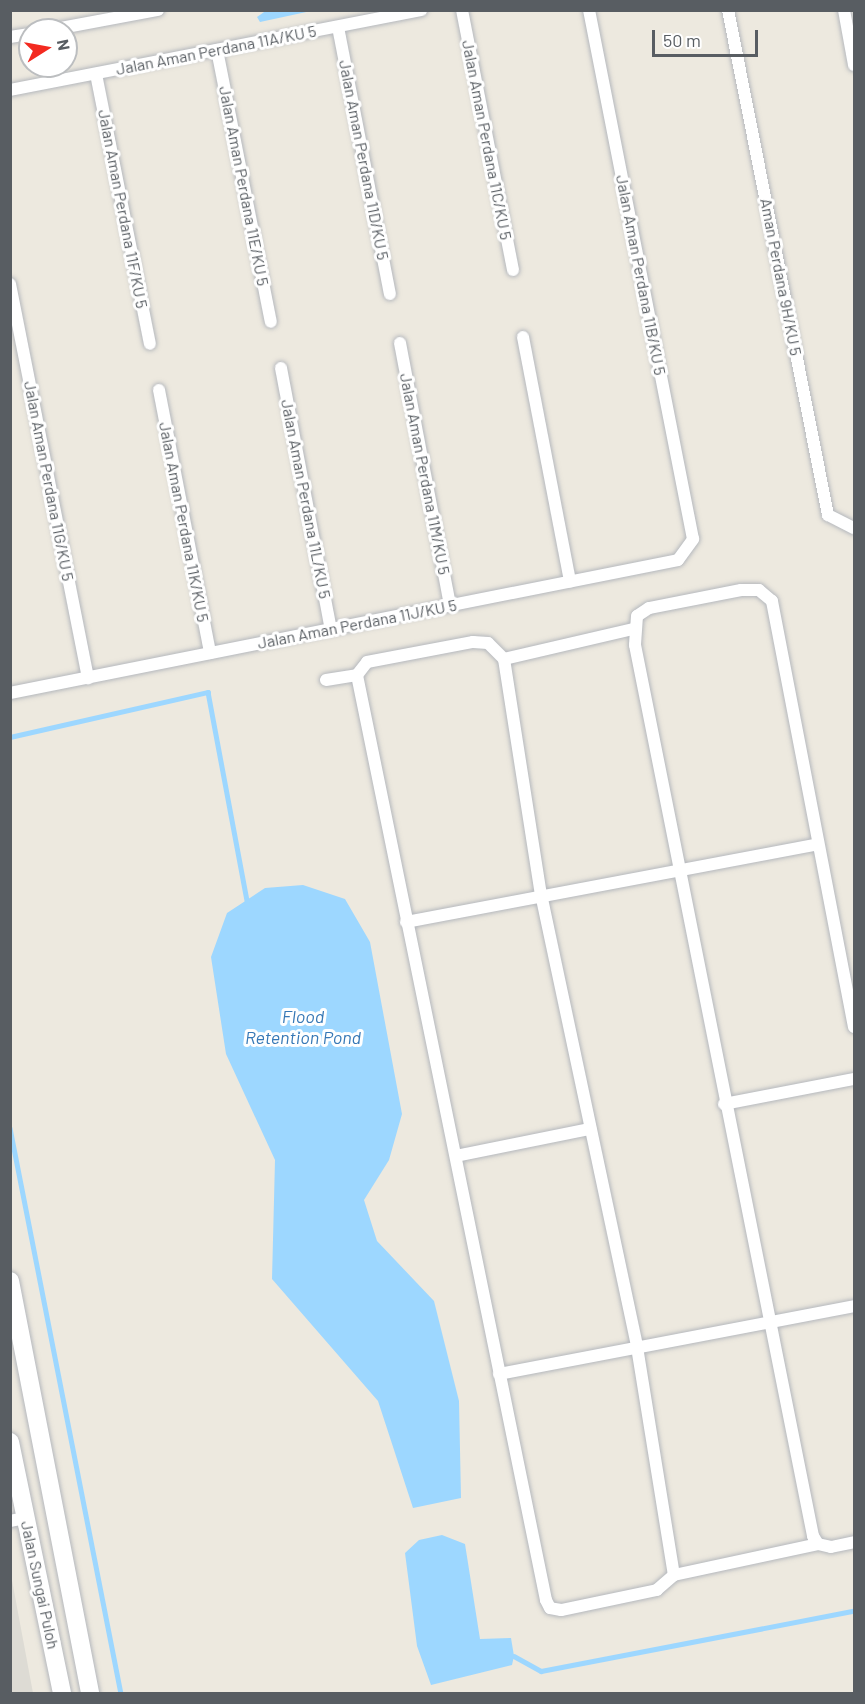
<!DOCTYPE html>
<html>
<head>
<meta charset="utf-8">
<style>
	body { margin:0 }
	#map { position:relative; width:865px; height:1704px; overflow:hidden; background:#ede9df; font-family:Barlow,sans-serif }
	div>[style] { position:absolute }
	.industrial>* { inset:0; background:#dddbd4 }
	.water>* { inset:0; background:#9dd7ff }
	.stream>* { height:4.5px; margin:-2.25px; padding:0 2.25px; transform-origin:2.25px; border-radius:2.25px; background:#9dd7ff }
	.roads { filter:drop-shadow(0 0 2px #b5b8bd) drop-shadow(0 0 2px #b5b8bd) }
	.street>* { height:12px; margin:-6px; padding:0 6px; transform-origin:6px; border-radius:6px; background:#fff }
	.secondary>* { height:18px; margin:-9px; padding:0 9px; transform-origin:9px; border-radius:9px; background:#fff }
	span { translate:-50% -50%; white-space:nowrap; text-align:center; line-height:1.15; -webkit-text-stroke:6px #fff; paint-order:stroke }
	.street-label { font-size:16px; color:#585d62 }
	.water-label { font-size:18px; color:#3678b6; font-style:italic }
	.frame { position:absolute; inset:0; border:12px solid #585d62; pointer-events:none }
	.north { position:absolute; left:18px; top:18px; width:60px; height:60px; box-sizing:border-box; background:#fff; border:2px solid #bcbec0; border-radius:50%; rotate:79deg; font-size:16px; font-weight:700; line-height:24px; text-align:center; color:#585d62 }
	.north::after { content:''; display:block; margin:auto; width:21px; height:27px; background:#f32a20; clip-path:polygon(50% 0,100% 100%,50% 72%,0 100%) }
	.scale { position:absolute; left:652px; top:30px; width:106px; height:27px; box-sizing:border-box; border:3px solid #585d62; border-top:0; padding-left:8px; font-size:18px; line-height:21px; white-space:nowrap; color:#585d62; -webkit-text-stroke:4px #fff; paint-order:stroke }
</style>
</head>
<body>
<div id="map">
	<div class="industrial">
		<i style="clip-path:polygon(10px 1575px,11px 1575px,33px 1693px,11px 1693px)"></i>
	</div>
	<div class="water">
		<i style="clip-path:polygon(267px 10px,311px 10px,311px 11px,260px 22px,257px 17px)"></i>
		<i style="clip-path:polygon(303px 885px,345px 899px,370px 942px,402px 1114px,389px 1160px,364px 1200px,377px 1241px,434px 1301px,459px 1401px,461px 1498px,413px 1508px,378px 1401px,272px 1279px,275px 1160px,226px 1054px,211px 957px,227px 913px,265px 888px)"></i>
		<i style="clip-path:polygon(442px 1535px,465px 1544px,480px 1639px,511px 1638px,514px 1656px,512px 1665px,431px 1685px,417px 1646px,405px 1553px,419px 1540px)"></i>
	</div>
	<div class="stream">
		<i style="left:10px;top:737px;width:203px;rotate:-12.8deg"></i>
		<i style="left:208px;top:692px;width:212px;rotate:79.4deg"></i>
		<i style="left:10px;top:1128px;width:577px;rotate:78.9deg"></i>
		<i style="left:514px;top:1656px;width:31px;rotate:29deg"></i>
		<i style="left:541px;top:1671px;width:319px;rotate:-10.9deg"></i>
	</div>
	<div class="roads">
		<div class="street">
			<i style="left:462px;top:10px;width:265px;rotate:78.9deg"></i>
			<i style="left:728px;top:10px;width:515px;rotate:78.8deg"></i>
			<i style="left:828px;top:515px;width:29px;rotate:27deg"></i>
			<i style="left:844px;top:10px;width:56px;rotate:79.7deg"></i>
			<i style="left:338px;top:27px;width:272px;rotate:79deg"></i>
			<i style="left:50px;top:30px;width:110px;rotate:-10.5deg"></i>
			<i style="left:10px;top:37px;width:20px;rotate:-9deg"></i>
			<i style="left:217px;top:50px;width:277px;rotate:78.8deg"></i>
			<i style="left:96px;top:74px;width:275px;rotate:78.7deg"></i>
			<i style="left:10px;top:90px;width:419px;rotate:-11deg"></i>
			<i style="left:10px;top:284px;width:402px;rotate:78.8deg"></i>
			<i style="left:523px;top:337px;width:249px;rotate:79.1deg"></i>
			<i style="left:400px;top:343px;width:267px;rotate:79.2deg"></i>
			<i style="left:281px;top:368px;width:266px;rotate:79.2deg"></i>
			<i style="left:159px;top:390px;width:268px;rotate:79deg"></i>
			<i style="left:473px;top:642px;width:15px;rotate:4deg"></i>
			<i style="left:488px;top:643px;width:23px;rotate:45deg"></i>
			<i style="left:504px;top:659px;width:238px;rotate:81.1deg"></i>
			<i style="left:541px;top:894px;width:463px;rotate:78deg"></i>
			<i style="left:637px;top:1347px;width:231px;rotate:80.8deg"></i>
			<i style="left:674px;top:1575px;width:23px;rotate:139deg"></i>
			<i style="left:657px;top:1590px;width:98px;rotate:168.2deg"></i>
			<i style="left:561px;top:1610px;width:11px;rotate:-170deg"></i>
			<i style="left:550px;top:1608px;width:9px;rotate:-117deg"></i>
			<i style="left:546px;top:1600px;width:944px;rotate:-101.55deg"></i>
			<i style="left:357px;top:675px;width:16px;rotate:-52deg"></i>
			<i style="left:367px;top:662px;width:108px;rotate:-10.7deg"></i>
			<i style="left:504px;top:659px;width:132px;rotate:-13.1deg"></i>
			<i style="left:326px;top:680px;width:31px;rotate:-9deg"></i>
			<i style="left:10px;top:693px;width:681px;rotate:-11.26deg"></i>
			<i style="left:678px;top:560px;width:26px;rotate:-54deg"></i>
			<i style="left:693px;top:539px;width:539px;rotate:-101.12deg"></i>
			<i style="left:406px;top:922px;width:418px;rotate:-10.7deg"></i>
			<i style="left:854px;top:1027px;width:434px;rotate:-100.9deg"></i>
			<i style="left:772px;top:601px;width:17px;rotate:-140deg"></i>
			<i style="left:759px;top:590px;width:18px;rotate:180deg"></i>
			<i style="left:741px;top:590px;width:94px;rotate:168.9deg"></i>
			<i style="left:649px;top:608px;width:14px;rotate:146deg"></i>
			<i style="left:637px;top:616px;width:29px;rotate:94deg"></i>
			<i style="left:635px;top:645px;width:909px;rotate:78.7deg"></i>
			<i style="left:813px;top:1536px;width:9px;rotate:58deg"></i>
			<i style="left:818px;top:1544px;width:13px;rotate:13deg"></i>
			<i style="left:831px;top:1547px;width:24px;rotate:-12deg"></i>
			<i style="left:724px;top:1104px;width:132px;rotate:-10.9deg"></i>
			<i style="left:456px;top:1156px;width:137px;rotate:-11.4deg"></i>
			<i style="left:499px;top:1374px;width:361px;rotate:-10.8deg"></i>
			<i style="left:10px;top:1521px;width:16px;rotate:-11deg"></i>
			<i style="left:674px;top:1575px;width:147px;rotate:-12.1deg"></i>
		</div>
		<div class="secondary">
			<i style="left:10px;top:1281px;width:421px;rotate:79deg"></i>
			<i style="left:10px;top:1442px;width:257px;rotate:78.3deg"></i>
		</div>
	</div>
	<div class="street-label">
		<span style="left:216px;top:50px;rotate:-11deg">Jalan Aman Perdana 11A/KU 5</span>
		<span style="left:487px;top:140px;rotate:79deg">Jalan Aman Perdana 11C/KU 5</span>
		<span style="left:364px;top:160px;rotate:79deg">Jalan Aman Perdana 11D/KU 5</span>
		<span style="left:244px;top:186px;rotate:79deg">Jalan Aman Perdana 11E/KU 5</span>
		<span style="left:123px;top:209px;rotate:79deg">Jalan Aman Perdana 11F/KU 5</span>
		<span style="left:641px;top:275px;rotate:79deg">Jalan Aman Perdana 11B/KU 5</span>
		<span style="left:781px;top:277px;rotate:79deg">Aman Perdana 9H/KU 5</span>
		<span style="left:425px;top:474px;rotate:79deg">Jalan Aman Perdana 11M/KU 5</span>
		<span style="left:49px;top:481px;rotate:79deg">Jalan Aman Perdana 11G/KU 5</span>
		<span style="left:306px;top:499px;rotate:79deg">Jalan Aman Perdana 11L/KU 5</span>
		<span style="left:184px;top:522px;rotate:79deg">Jalan Aman Perdana 11K/KU 5</span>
		<span style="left:357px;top:624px;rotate:-11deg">Jalan Aman Perdana 11J/KU 5</span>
		<span style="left:40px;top:1585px;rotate:78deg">Jalan Sungai Puloh</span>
	</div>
	<div class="water-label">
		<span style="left:303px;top:1027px">Flood<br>Retention Pond</span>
	</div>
	<div class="frame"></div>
	<div class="north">N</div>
	<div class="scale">50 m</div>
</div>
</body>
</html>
